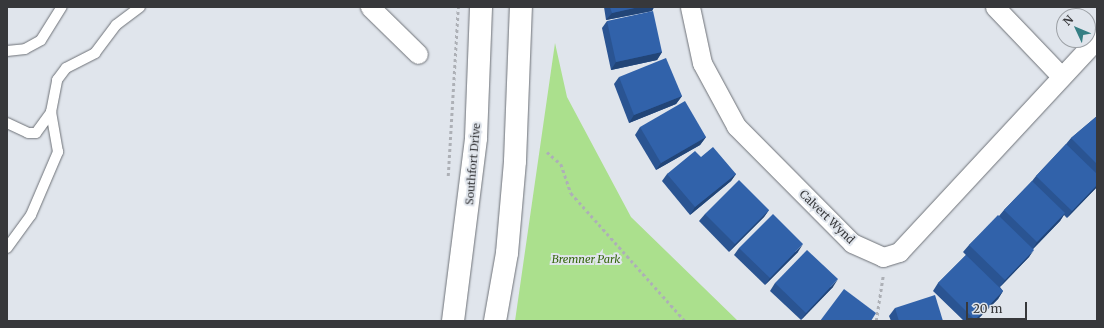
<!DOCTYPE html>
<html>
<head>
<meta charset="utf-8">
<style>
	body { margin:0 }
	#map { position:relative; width:1104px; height:328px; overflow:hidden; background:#e0e5ec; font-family:Merriweather,serif }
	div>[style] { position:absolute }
	.green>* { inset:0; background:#abe08d }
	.path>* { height:2.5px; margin-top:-1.25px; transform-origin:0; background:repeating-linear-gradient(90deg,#adb0b6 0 3px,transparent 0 6px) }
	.roads { filter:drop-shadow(0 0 1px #6d7177) drop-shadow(0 0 1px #6d7177) }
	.service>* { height:10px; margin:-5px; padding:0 5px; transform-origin:5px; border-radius:5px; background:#fff }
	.minor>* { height:19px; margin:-9.5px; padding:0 9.5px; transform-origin:9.5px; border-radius:9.5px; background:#fff }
	.secondary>* { height:22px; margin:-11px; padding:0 11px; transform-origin:11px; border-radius:11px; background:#fff }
	.wall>* { inset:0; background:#2a5492 }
	.shaded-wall>* { inset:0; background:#224577 }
	.building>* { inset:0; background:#3162aa }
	span { translate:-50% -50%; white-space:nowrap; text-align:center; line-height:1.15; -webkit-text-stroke:4px #e0e5ec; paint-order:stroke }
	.street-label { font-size:11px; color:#37383b }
	.park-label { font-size:11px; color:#35650d; font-style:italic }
	.frame { position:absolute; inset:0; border:8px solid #37383b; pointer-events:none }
	.north { position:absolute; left:1056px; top:8px; width:40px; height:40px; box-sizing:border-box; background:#e0e5ec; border:1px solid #9ca0a5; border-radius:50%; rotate:314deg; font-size:11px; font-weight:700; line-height:16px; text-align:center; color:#37383b }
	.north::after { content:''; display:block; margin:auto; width:14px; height:18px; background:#367f84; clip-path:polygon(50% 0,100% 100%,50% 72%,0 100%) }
	.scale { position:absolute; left:966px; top:302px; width:61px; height:18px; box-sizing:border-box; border:2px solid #37383b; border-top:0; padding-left:5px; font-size:12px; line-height:14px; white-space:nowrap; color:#37383b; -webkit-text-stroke:3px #e0e5ec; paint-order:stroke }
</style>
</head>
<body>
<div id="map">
	<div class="green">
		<i style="clip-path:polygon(555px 43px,567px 97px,631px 217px,738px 321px,515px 321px)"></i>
	</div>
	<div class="path">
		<i style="left:547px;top:152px;width:18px;rotate:41deg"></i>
		<i style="left:561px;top:164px;width:31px;rotate:71deg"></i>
		<i style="left:571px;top:193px;width:171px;rotate:48.3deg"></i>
		<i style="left:448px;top:176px;width:169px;rotate:-86.6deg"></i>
		<i style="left:876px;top:321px;width:46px;rotate:-81.2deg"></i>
	</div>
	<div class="roads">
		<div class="service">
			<i style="left:7px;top:51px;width:18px;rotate:-6deg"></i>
			<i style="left:25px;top:49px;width:18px;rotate:-29deg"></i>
			<i style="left:41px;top:40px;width:39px;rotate:-58deg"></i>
			<i style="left:7px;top:123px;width:23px;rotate:25deg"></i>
			<i style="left:28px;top:133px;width:8px"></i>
			<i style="left:36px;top:133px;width:26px;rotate:-54deg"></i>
			<i style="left:7px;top:248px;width:41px;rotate:-54deg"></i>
			<i style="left:31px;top:215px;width:69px;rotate:-66.8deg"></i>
			<i style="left:58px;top:152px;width:41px;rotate:-99.9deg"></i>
			<i style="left:51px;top:112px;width:33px;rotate:-79deg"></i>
			<i style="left:57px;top:80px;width:15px;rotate:-53deg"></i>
			<i style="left:66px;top:68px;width:33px;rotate:-27deg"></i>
			<i style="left:95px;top:53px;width:35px;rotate:-53deg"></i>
			<i style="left:116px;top:25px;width:30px;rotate:-37deg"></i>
		</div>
		<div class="minor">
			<i style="left:370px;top:7px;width:67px;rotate:44.4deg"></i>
			<i style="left:690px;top:7px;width:57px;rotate:77.9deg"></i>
			<i style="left:702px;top:63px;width:72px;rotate:61.6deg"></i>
			<i style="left:736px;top:126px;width:165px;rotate:45.2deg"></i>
			<i style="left:852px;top:243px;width:34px;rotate:24deg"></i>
			<i style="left:883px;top:257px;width:17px;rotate:-17deg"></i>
			<i style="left:899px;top:252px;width:291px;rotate:-47.1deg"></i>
			<i style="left:995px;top:7px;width:95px;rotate:46.3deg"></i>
		</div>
		<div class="secondary">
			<i style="left:453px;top:321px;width:184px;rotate:-82.8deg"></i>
			<i style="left:476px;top:138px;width:131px;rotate:-87.8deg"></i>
			<i style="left:495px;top:321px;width:69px;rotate:-80deg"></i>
			<i style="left:507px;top:253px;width:92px;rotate:-85deg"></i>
			<i style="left:515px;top:161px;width:154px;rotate:-87.8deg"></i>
		</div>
	</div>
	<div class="wall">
		<i style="clip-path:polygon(604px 7px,654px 7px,652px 11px,606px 20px)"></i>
		<i style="clip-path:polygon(607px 21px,662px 52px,657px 60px,611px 70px,602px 28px)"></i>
		<i style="clip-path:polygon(619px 77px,682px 96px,676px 104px,629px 123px,614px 84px)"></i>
		<i style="clip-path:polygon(1097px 116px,1097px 187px,1067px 218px,1064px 215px,1060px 221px,1033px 249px,1029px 257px,1000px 287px,1003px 291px,998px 299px,976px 321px,964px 321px,933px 291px,938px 283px,966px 255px,963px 252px,969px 245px,999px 216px,1004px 210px,1032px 181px,1036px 176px,1066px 144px,1071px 138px)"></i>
		<i style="clip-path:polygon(640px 127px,706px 137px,700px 145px,656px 170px,635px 135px)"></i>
		<i style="clip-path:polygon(701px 157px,736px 174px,731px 181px,690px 215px,662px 181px,667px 174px)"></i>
		<i style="clip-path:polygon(769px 210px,764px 217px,729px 252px,699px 221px,705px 214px)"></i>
		<i style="clip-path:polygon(739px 248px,798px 252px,765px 285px,734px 255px)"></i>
		<i style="clip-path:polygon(775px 283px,833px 287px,801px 320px,770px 291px)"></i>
		<i style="clip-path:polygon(895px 308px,943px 321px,891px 321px,889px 316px)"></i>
	</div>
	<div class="shaded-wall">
		<i style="clip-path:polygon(639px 7px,654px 7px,652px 11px,606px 20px,612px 13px)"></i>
		<i style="clip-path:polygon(662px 52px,657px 60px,611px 70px,616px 62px)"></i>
		<i style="clip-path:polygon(682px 96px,676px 104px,629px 123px,634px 115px)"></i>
		<i style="clip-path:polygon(706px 137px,700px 145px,656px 170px,661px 163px)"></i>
		<i style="clip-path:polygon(736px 174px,731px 181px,690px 215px,695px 207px)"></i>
		<i style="clip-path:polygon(1097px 185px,1097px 187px,1067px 218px,1072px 211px)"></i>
		<i style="clip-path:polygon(769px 210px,764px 217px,729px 252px,735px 244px)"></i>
		<i style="clip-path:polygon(1065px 213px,1060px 221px,1032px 250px,1037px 242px)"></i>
		<i style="clip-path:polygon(803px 244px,798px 252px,765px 285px,770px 278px)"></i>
		<i style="clip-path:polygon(1034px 250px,1029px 257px,1000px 287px,1005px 280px)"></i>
		<i style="clip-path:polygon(838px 279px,833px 287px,801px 320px,806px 313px)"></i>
		<i style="clip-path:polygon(1003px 291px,998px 299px,976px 321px,974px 321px)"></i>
	</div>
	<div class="building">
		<i style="clip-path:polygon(610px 7px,639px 7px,612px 13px)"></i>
		<i style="clip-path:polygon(653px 11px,662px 52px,616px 62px,607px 21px)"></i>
		<i style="clip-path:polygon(666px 58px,682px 96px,634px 115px,619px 77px)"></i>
		<i style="clip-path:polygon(685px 101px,706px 137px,661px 163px,640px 127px)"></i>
		<i style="clip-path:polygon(1097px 116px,1097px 164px,1071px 138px)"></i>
		<i style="clip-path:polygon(1066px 144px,1097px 174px,1097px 185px,1072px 211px,1036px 176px)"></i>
		<i style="clip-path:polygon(713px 147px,736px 174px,695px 207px,667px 174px,695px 151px,701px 157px)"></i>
		<i style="clip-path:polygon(739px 180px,769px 210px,735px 244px,705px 214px)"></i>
		<i style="clip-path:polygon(1032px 181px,1065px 213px,1037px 242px,1004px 210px)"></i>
		<i style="clip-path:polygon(773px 214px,803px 244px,770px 278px,739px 248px)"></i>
		<i style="clip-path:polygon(998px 215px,1034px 250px,1005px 280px,969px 245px)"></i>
		<i style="clip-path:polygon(807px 250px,838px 279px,806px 313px,775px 283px)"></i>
		<i style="clip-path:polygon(966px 255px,1003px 291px,975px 320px,938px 283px)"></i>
		<i style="clip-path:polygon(844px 289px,876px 313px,871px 321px,820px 321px)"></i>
		<i style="clip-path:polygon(935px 295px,943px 321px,899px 321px,895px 308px)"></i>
	</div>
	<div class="street-label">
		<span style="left:473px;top:164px;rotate:-85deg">Southfort Drive</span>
		<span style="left:827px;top:217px;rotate:44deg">Calvert Wynd</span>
	</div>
	<div class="park-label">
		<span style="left:586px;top:259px">Bremner Park</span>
	</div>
	<div class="frame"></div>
	<div class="north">N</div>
	<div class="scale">20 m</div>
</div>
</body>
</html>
